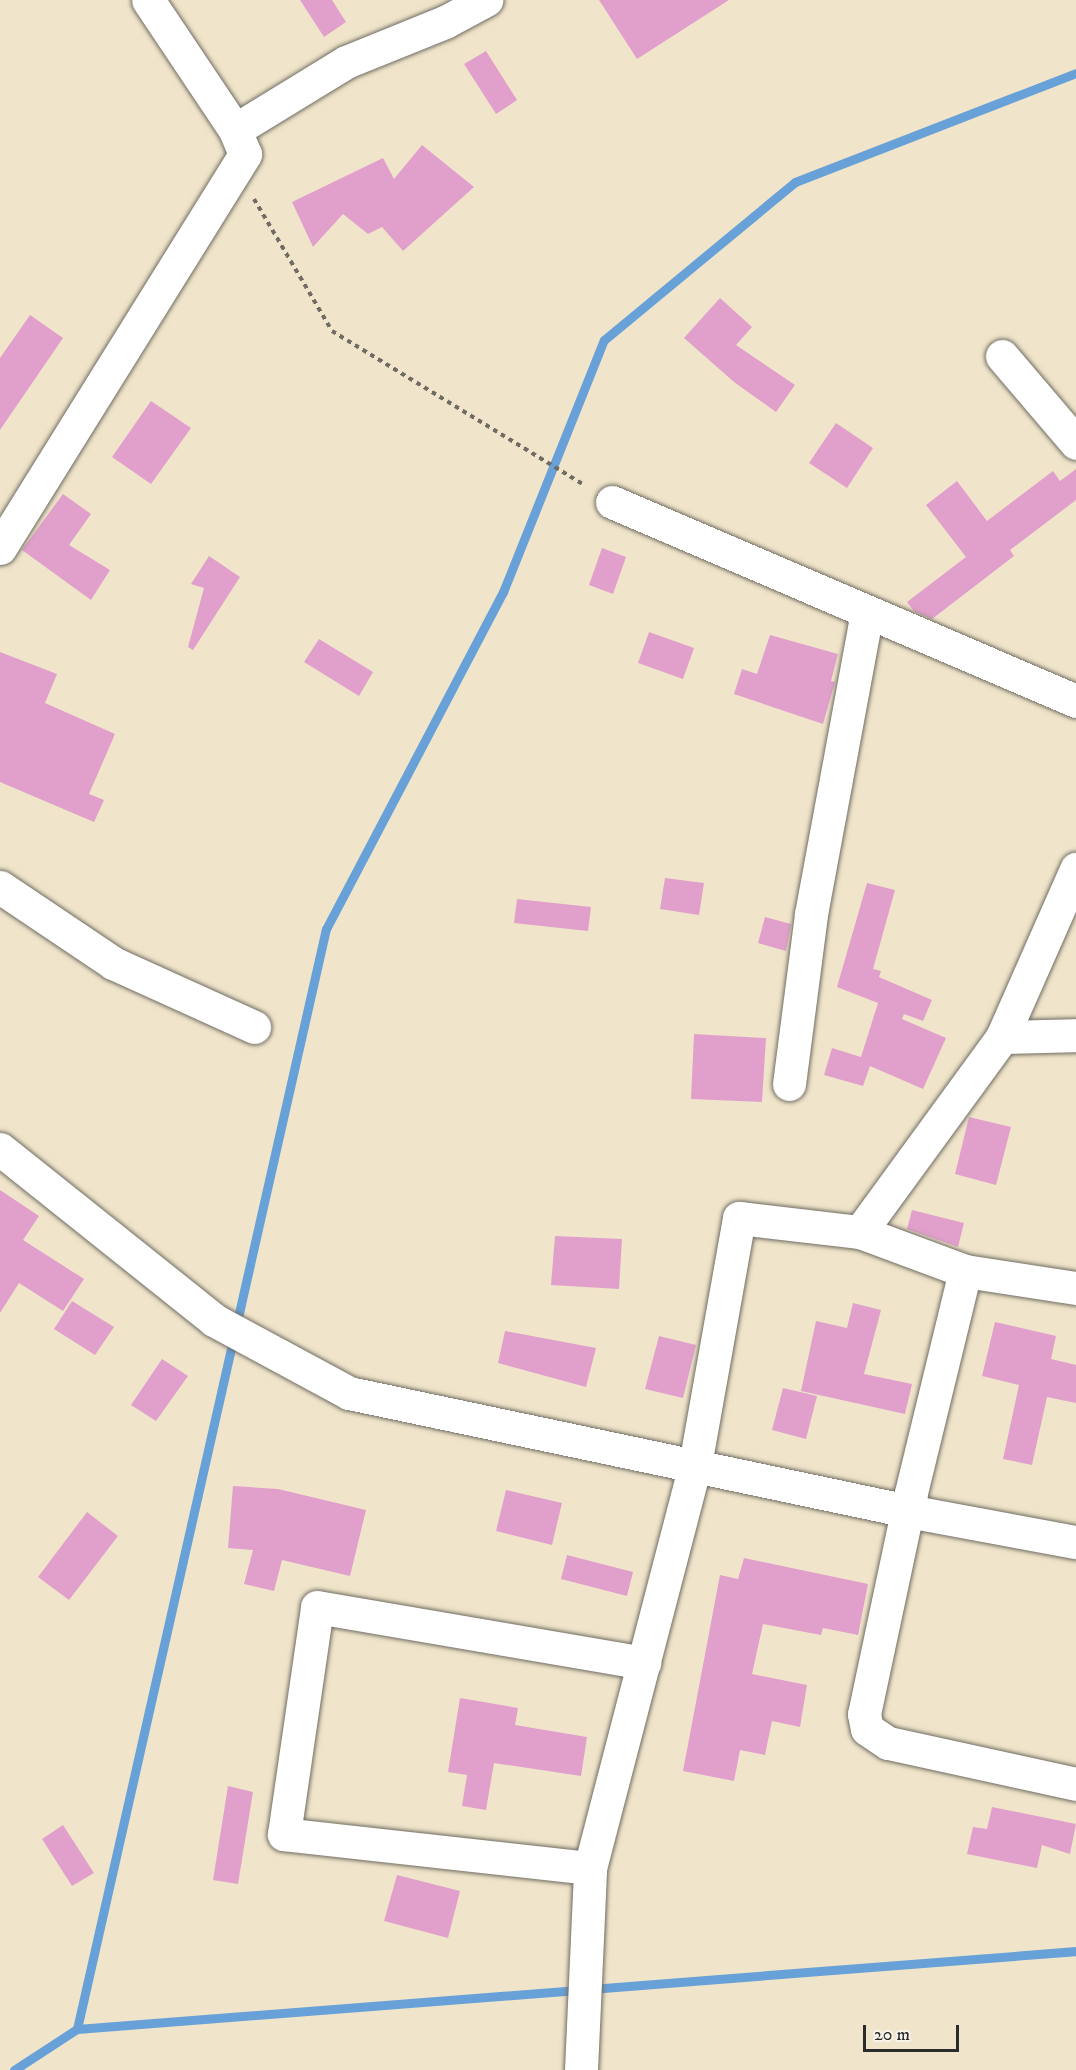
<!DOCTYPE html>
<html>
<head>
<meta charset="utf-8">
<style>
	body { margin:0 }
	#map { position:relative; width:1076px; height:2070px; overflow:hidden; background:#f0e5ca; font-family:"IM FELL DW Pica",serif }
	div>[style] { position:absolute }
	.stream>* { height:9px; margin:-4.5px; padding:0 4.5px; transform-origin:4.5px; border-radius:4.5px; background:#68a1d7 }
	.building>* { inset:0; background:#e1a0cb }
	.path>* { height:4px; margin-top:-2px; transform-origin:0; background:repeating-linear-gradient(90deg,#706c63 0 4.5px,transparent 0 9px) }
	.roads { filter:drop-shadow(0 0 2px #706c63) drop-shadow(0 0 2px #706c63) }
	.street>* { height:33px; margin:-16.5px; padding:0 16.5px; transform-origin:16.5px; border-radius:16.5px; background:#fff }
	span { translate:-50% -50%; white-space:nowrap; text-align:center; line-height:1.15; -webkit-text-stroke:4.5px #f7f3e8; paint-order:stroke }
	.scale { position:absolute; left:863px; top:2025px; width:96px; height:27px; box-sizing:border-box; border:3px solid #2b2b2b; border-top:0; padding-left:8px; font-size:18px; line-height:21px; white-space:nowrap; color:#2b2b2b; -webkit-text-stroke:4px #f7f3e8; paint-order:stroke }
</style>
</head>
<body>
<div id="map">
	<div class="stream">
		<i style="left:77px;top:2029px;width:1002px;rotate:-4.46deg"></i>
		<i style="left:14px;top:2070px;width:75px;rotate:-33.1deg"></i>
		<i style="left:77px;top:2029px;width:1128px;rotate:-77.25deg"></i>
		<i style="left:326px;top:929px;width:381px;rotate:-62.3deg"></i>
		<i style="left:503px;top:592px;width:271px;rotate:-68.2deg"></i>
		<i style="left:604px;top:340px;width:248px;rotate:-39.6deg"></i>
		<i style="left:795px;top:182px;width:301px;rotate:-21.2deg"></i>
	</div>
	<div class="building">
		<i style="clip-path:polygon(300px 0,332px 0,346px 22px,324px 37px)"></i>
		<i style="clip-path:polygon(599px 0,729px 0,637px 59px)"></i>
		<i style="clip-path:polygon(486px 51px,517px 100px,496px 114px,464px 64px)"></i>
		<i style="clip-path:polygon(422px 145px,474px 187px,403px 251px,382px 227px,368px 234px,343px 214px,313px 247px,292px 202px,383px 158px,394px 179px)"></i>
		<i style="clip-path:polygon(720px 298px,752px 327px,736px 345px,795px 385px,776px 412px,734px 382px,684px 338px)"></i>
		<i style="clip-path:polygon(30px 315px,63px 338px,0 430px,0 358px)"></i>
		<i style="clip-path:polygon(151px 401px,191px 428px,151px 484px,112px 457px)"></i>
		<i style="clip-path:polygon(836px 423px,873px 448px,847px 488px,809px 463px)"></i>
		<i style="clip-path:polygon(1076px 469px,1076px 500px,1010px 550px,1014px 556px,932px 619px,914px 611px,907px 602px,966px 557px,926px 505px,957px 481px,987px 521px,1053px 471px,1060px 481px)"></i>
		<i style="clip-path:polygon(63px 494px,91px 514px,69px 545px,110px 570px,91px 600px,22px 550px)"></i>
		<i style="clip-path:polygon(602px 548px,626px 557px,613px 594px,589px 585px)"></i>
		<i style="clip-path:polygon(209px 556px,240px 577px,193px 650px,188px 647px,204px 588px,191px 584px)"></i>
		<i style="clip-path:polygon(649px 632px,694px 648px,683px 679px,638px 663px)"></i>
		<i style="clip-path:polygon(770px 635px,838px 654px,831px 681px,835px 682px,823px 724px,734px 694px,742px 669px,757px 674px)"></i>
		<i style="clip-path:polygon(319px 639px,373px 672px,359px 696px,304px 662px)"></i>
		<i style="clip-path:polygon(0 652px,57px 674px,45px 703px,115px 734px,89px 794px,104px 800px,94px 822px,0 782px)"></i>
		<i style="clip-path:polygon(665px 878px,704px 883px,699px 915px,660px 909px)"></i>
		<i style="clip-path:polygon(867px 883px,895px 890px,873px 969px,881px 971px,879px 977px,932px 1000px,923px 1021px,904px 1014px,902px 1019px,946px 1038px,923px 1089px,870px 1066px,863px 1086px,824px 1075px,832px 1048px,861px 1057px,878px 1003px,837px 987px)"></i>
		<i style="clip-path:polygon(517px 899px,591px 907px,588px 931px,514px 923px)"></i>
		<i style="clip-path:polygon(765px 917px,791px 924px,786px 951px,758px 943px)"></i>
		<i style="clip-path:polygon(694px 1034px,766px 1038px,762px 1102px,691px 1099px)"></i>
		<i style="clip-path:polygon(969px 1117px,1011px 1127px,996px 1185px,955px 1174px)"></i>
		<i style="clip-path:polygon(0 1190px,39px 1216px,23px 1240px,84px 1279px,63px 1311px,19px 1283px,0 1313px)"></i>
		<i style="clip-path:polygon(912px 1210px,964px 1223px,958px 1247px,907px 1229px)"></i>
		<i style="clip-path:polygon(555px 1236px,622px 1239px,619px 1289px,551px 1285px)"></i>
		<i style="clip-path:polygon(72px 1301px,114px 1327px,95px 1355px,54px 1329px)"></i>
		<i style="clip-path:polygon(853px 1303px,881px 1310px,864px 1374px,912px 1384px,905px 1414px,801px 1391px,816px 1321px,847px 1328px)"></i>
		<i style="clip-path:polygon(995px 1322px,1056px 1336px,1051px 1359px,1076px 1365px,1076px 1403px,1047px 1397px,1032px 1465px,1003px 1459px,1019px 1385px,982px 1376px)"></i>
		<i style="clip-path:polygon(505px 1331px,596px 1348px,586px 1387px,498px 1363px)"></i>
		<i style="clip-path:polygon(659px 1336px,696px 1345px,683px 1398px,645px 1389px)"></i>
		<i style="clip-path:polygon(162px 1359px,188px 1376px,156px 1421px,131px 1405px)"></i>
		<i style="clip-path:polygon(783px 1388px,817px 1396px,806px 1439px,772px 1430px)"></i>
		<i style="clip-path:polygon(233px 1486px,278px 1489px,366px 1510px,350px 1576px,282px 1560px,274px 1591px,244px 1584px,253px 1550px,228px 1548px)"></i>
		<i style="clip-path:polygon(506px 1490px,562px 1503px,552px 1545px,496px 1531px)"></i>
		<i style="clip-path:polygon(87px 1512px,118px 1536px,69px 1600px,38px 1577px)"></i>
		<i style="clip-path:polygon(567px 1555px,633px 1572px,627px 1596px,561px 1579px)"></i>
		<i style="clip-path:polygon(744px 1558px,868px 1584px,858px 1635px,823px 1628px,821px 1635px,763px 1624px,752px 1674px,807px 1685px,800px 1727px,772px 1721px,765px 1755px,740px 1750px,734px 1781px,683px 1771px,720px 1575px,738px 1579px)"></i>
		<i style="clip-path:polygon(460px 1698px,518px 1708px,515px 1725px,587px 1737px,581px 1776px,494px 1763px,486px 1810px,462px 1806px,467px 1775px,448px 1772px)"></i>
		<i style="clip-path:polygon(228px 1786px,253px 1792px,238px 1884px,213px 1880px)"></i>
		<i style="clip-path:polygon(992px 1807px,1076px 1824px,1070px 1854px,1042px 1845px,1037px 1868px,967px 1854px,973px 1827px,987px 1829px)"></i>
		<i style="clip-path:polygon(63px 1825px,94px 1873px,72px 1886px,42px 1839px)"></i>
		<i style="clip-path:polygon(397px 1875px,460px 1891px,448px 1938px,384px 1921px)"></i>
	</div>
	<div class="path">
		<i style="left:254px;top:199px;width:153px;rotate:59.4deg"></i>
		<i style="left:332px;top:331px;width:295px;rotate:31.4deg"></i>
	</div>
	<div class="roads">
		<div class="street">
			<i style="left:235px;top:130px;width:130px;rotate:-31.5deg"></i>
			<i style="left:346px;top:62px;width:107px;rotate:-22deg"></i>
			<i style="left:445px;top:22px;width:47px;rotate:-28.2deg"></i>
			<i style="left:1002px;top:356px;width:114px;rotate:49.6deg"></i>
			<i style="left:612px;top:502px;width:505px;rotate:23.21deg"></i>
			<i style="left:0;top:548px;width:464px;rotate:-58.1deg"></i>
			<i style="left:245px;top:154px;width:26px;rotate:-113deg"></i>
			<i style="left:235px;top:130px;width:156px;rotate:-123.8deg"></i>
			<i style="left:0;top:887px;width:136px;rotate:33.9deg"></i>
			<i style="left:113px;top:963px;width:155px;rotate:24.4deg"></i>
			<i style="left:1002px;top:1037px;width:74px;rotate:-1.5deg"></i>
			<i style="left:789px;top:1084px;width:171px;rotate:-82.6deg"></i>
			<i style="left:811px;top:914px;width:306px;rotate:-79.5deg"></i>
			<i style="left:0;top:1149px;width:274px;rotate:38.6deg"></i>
			<i style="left:214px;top:1320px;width:153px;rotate:28.4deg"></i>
			<i style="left:349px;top:1393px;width:571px;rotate:11.92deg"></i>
			<i style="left:908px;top:1511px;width:171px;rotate:10.5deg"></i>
			<i style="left:860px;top:1232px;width:241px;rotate:-53.9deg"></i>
			<i style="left:1002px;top:1037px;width:184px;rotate:-66.2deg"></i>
			<i style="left:965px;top:1271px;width:228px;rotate:103.7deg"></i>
			<i style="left:911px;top:1493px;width:226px;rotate:102deg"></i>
			<i style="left:864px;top:1714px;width:15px;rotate:79deg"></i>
			<i style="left:867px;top:1729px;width:25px;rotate:34deg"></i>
			<i style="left:888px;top:1743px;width:192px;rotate:12.3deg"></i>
			<i style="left:590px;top:1868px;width:308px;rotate:-173.7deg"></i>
			<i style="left:284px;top:1834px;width:229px;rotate:-81.7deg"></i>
			<i style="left:317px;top:1607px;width:332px;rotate:9.7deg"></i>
			<i style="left:581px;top:2070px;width:202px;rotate:-87.4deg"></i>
			<i style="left:590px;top:1868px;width:416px;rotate:-75.4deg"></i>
			<i style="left:695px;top:1465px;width:251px;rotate:-79.9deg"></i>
			<i style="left:739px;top:1218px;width:122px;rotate:6.6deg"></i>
			<i style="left:860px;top:1232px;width:112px;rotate:20.4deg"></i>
			<i style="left:965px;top:1271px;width:112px;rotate:8.7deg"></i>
		</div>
	</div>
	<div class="scale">20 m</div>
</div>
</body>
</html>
